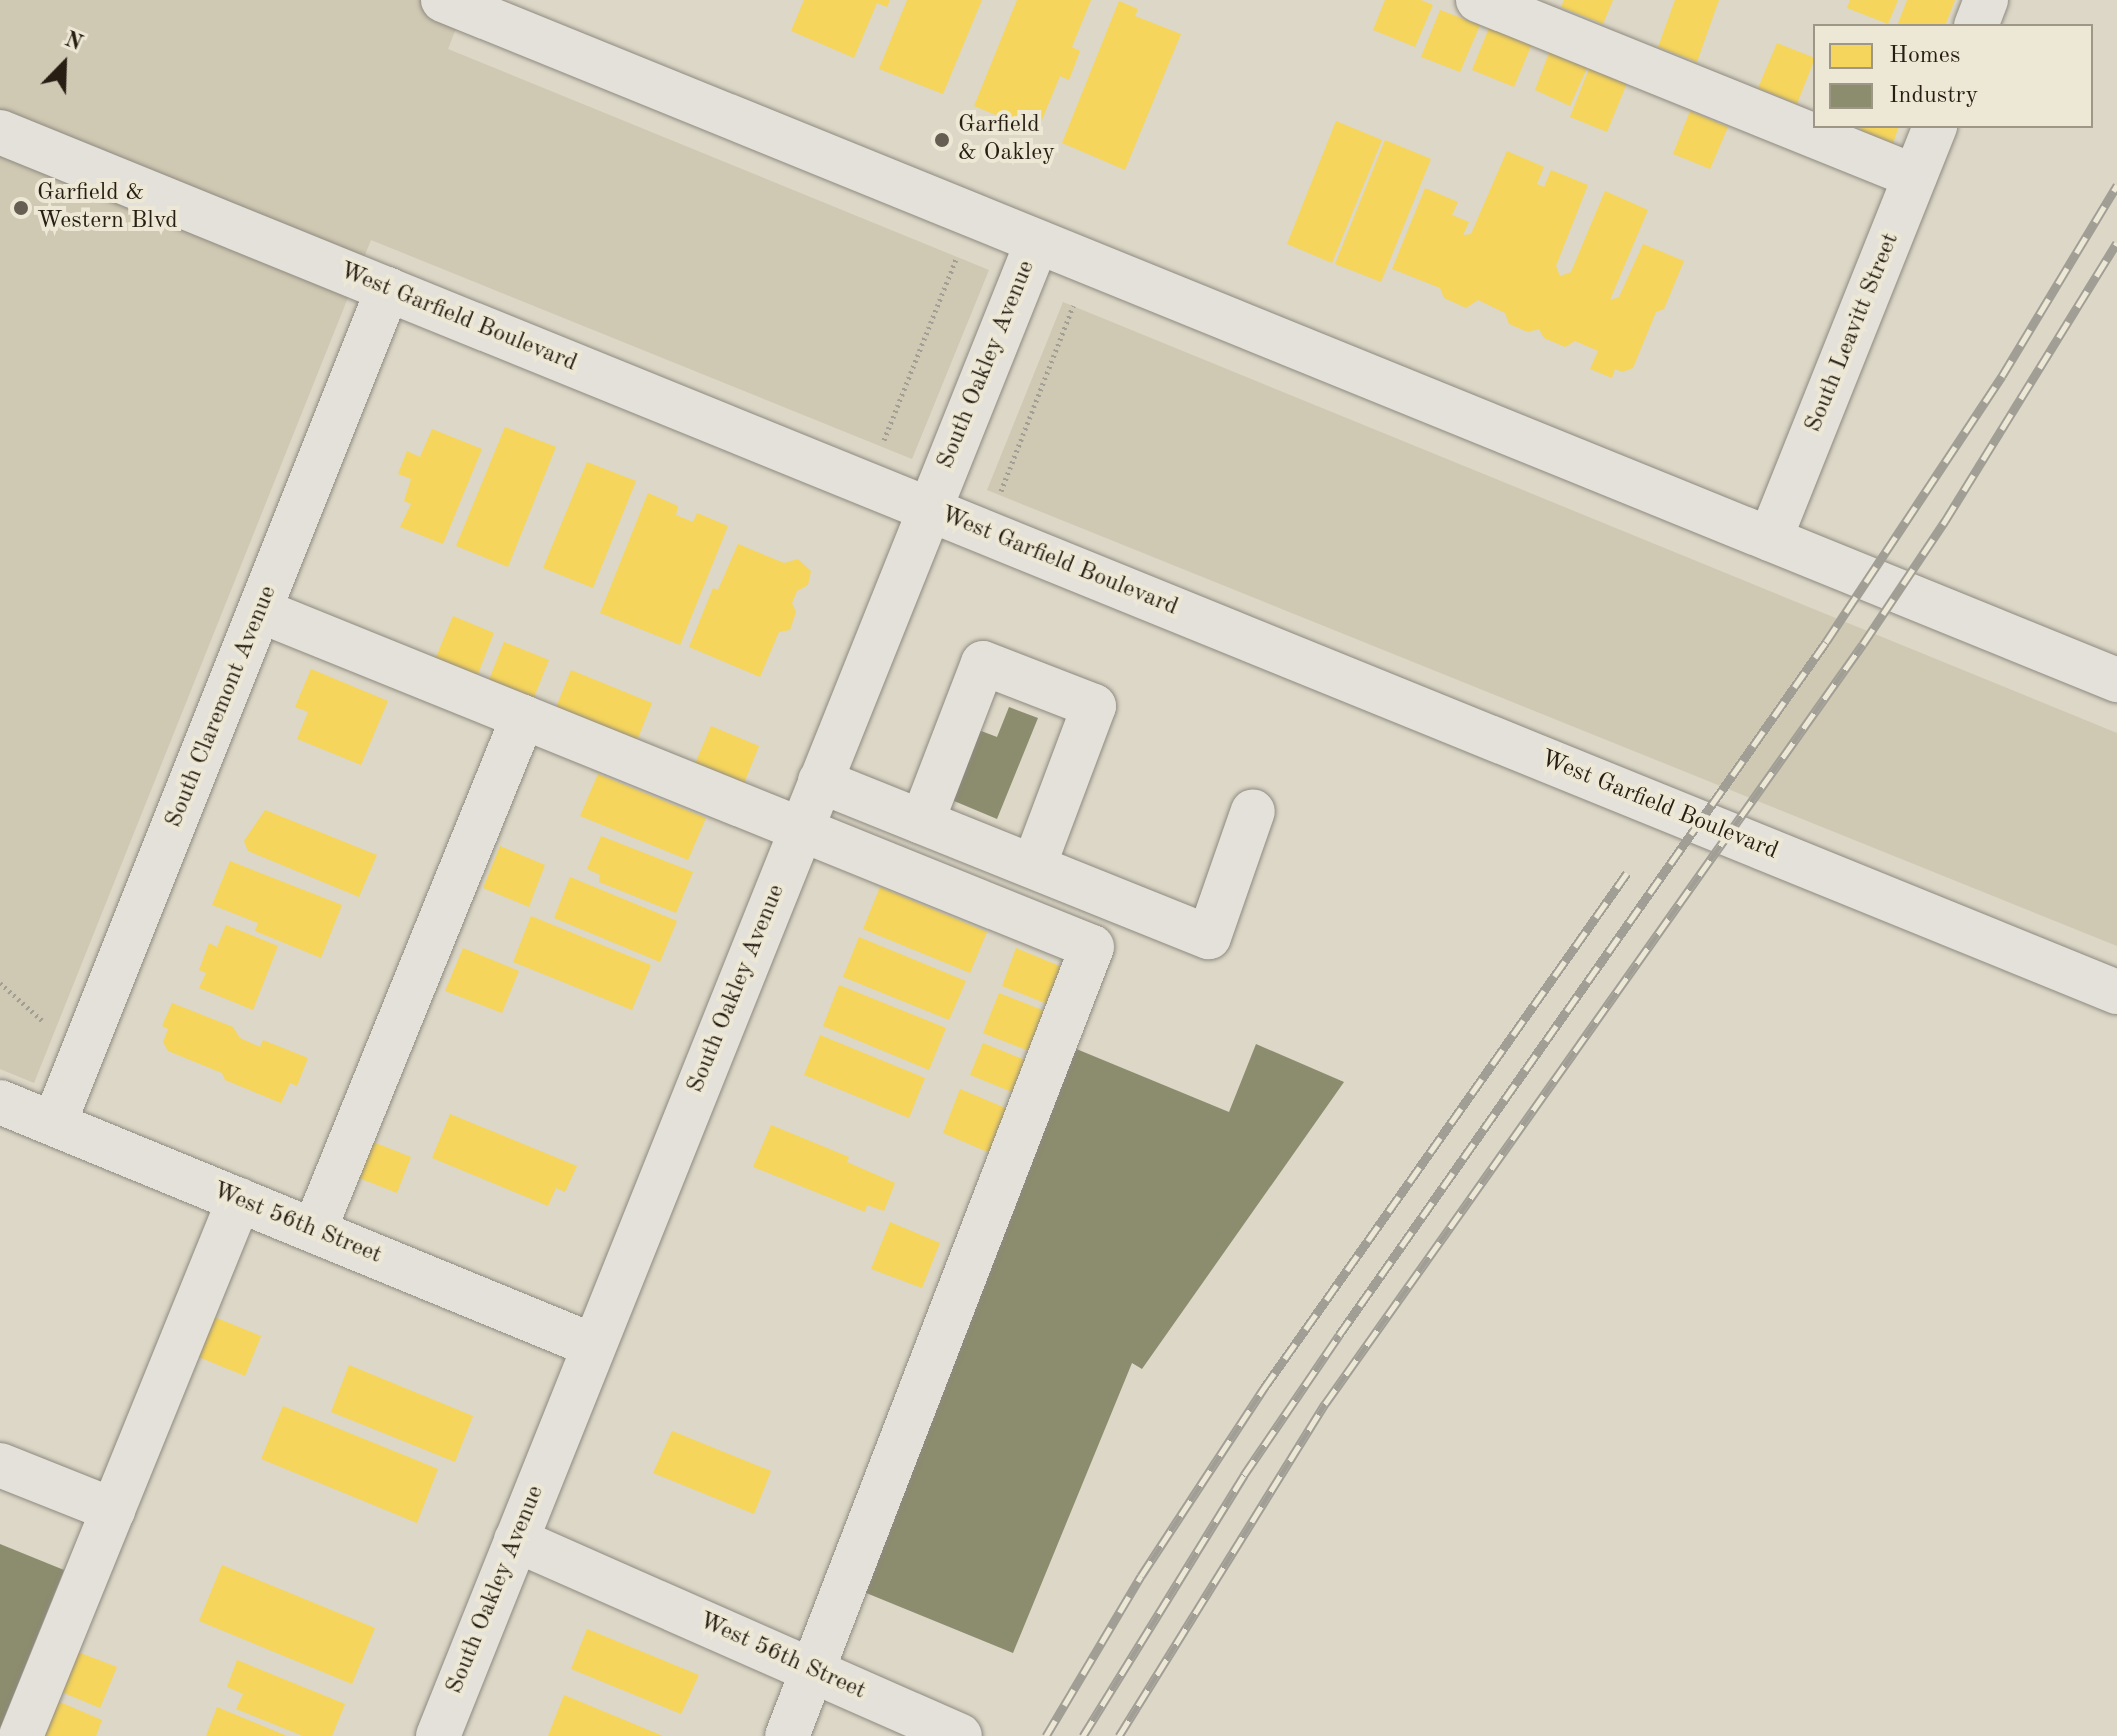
<!DOCTYPE html>
<html>
<head>
<meta charset="utf-8">
<style>
	body { margin:0 }
	#map { position:relative; width:2117px; height:1736px; overflow:hidden; background:#dcd7c6; font-family:"Old Standard TT",serif }
	div>[style] { position:absolute }
	.green>* { inset:0; background:#cfc8b2 }
	.homes>* { inset:0; background:#f6d55c }
	.industry>* { inset:0; background:#8c8c6e }
	.path>* { height:5px; margin-top:-2.5px; transform-origin:0; background:repeating-linear-gradient(90deg,#a19e96 0 2px,transparent 0 6px) }
	.roads { filter:drop-shadow(0 0 2px #8e8a80) drop-shadow(0 0 2px #8e8a80) }
	.minor>* { height:44px; margin:-22px; padding:0 22px; transform-origin:22px; border-radius:22px; background:#e4e1da }
	.rail>* { height:9px; margin-top:-4.5px; transform-origin:0; background:repeating-linear-gradient(90deg,#ede8d5 0 18px,#a19e96 0 36px); box-sizing:border-box; border-block:2px solid #a19e96 }
	.dots>* { width:22px; height:22px; translate:-50% -50%; box-sizing:border-box; border:4px solid #ede8d5; border-radius:50% }
	span { translate:-50% -50%; white-space:nowrap; text-align:center; line-height:1.15; -webkit-text-stroke:8px #ede8d5; paint-order:stroke }
	.poi-label { font-size:24px; color:#271d13 }
	.left { translate:0 -50%; text-align:left }
	.street-label { font-size:24px; color:#271d13 }
	.legend { position:absolute; left:1813px; top:24px; width:280px; height:104px; box-sizing:border-box; background:#ede8d5; border:2px solid #9e9787; margin:0; padding:10px 14px; list-style:none; font-size:24px; color:#271d13 }
	.legend li { display:flex; align-items:center; gap:16px; height:40px }
	.legend b { width:40px; border:2px solid #9e9787 }
	.north { position:absolute; left:24px; top:24px; width:80px; height:80px; -webkit-text-stroke:6px #ede8d5; paint-order:stroke; rotate:23deg; font-size:22px; font-weight:700; line-height:32px; text-align:center; color:#271d13 }
	.north::after { content:''; display:block; margin:auto; width:28px; height:36px; background:#271d13; clip-path:polygon(50% 0,100% 100%,50% 72%,0 100%) }
</style>
</head>
<body>
<div id="map">
	<div class="green">
		<i style="clip-path:polygon(0 0,467px 0,448px 49px,989px 270px,912px 459px,371px 240px,34px 1083px,0 1069px)"></i>
		<i style="clip-path:polygon(1063px 302px,2117px 733px,2117px 946px,987px 490px)"></i>
	</div>
	<div class="homes">
		<i style="clip-path:polygon(804px 0,890px 0,887px 7px,877px 3px,854px 58px,791px 31px)"></i>
		<i style="clip-path:polygon(907px 0,982px 0,943px 94px,879px 69px)"></i>
		<i style="clip-path:polygon(1017px 0,1091px 0,1072px 47px,1080px 51px,1069px 80px,1060px 76px,1037px 132px,974px 106px)"></i>
		<i style="clip-path:polygon(1385px 0,1421px 0,1433px 5px,1415px 47px,1373px 30px)"></i>
		<i style="clip-path:polygon(1564px 0,1613px 0,1603px 24px,1561px 7px)"></i>
		<i style="clip-path:polygon(1675px 0,1719px 0,1697px 62px,1658px 47px)"></i>
		<i style="clip-path:polygon(1850px 0,1898px 0,1888px 24px,1847px 8px)"></i>
		<i style="clip-path:polygon(1907px 0,1955px 0,1945px 26px,1897px 26px)"></i>
		<i style="clip-path:polygon(1119px 1px,1138px 9px,1135px 16px,1181px 34px,1125px 170px,1062px 143px)"></i>
		<i style="clip-path:polygon(1440px 10px,1480px 25px,1460px 72px,1421px 57px)"></i>
		<i style="clip-path:polygon(1491px 23px,1533px 41px,1514px 87px,1472px 70px)"></i>
		<i style="clip-path:polygon(1777px 43px,1815px 58px,1797px 104px,1758px 88px)"></i>
		<i style="clip-path:polygon(1550px 50px,1588px 66px,1570px 106px,1535px 90px)"></i>
		<i style="clip-path:polygon(1590px 66px,1627px 83px,1607px 132px,1570px 117px)"></i>
		<i style="clip-path:polygon(1690px 111px,1728px 127px,1710px 169px,1673px 154px)"></i>
		<i style="clip-path:polygon(1336px 121px,1382px 140px,1332px 263px,1287px 244px)"></i>
		<i style="clip-path:polygon(1862px 126px,1899px 126px,1893px 143px,1860px 130px)"></i>
		<i style="clip-path:polygon(1385px 140px,1431px 159px,1381px 282px,1335px 264px)"></i>
		<i style="clip-path:polygon(1507px 151px,1544px 167px,1537px 184px,1544px 187px,1551px 170px,1588px 185px,1556px 266px,1560px 276px,1571px 272px,1605px 191px,1648px 210px,1610px 300px,1619px 297px,1643px 244px,1684px 261px,1664px 309px,1656px 312px,1633px 368px,1622px 372px,1615px 369px,1612px 378px,1590px 369px,1598px 351px,1575px 341px,1565px 347px,1544px 338px,1539px 329px,1528px 332px,1509px 324px,1505px 313px,1478px 300px,1466px 308px,1444px 298px,1440px 288px,1392px 269px,1425px 188px,1458px 202px,1452px 215px,1469px 222px,1463px 235px,1471px 234px)"></i>
		<i style="clip-path:polygon(505px 427px,556px 447px,508px 567px,456px 546px)"></i>
		<i style="clip-path:polygon(432px 429px,482px 449px,443px 544px,400px 527px,411px 504px,404px 501px,411px 479px,398px 474px,407px 451px,420px 457px)"></i>
		<i style="clip-path:polygon(587px 462px,636px 481px,593px 588px,543px 568px)"></i>
		<i style="clip-path:polygon(648px 493px,678px 506px,676px 515px,693px 522px,697px 513px,728px 526px,680px 645px,600px 613px)"></i>
		<i style="clip-path:polygon(738px 544px,784px 563px,798px 559px,811px 571px,808px 585px,797px 591px,792px 603px,796px 612px,790px 630px,779px 632px,760px 677px,689px 647px,713px 588px,718px 590px)"></i>
		<i style="clip-path:polygon(453px 616px,494px 633px,476px 679px,434px 662px)"></i>
		<i style="clip-path:polygon(504px 642px,549px 660px,531px 705px,486px 687px)"></i>
		<i style="clip-path:polygon(311px 669px,388px 701px,361px 765px,297px 739px,308px 712px,295px 707px)"></i>
		<i style="clip-path:polygon(571px 670px,652px 703px,636px 743px,555px 710px)"></i>
		<i style="clip-path:polygon(711px 726px,759px 746px,741px 791px,692px 771px)"></i>
		<i style="clip-path:polygon(598px 774px,706px 818px,688px 860px,580px 816px)"></i>
		<i style="clip-path:polygon(265px 810px,377px 855px,359px 897px,248px 851px,244px 841px)"></i>
		<i style="clip-path:polygon(601px 836px,693px 872px,676px 913px,599px 882px,600px 875px,587px 869px)"></i>
		<i style="clip-path:polygon(500px 846px,545px 865px,529px 907px,483px 888px)"></i>
		<i style="clip-path:polygon(230px 861px,342px 905px,321px 958px,255px 931px,258px 923px,212px 905px)"></i>
		<i style="clip-path:polygon(570px 877px,677px 921px,660px 962px,554px 918px)"></i>
		<i style="clip-path:polygon(880px 887px,987px 932px,970px 973px,863px 929px)"></i>
		<i style="clip-path:polygon(531px 916px,651px 965px,632px 1010px,513px 962px)"></i>
		<i style="clip-path:polygon(226px 925px,278px 946px,253px 1010px,199px 988px,206px 973px,199px 970px,209px 943px,217px 947px)"></i>
		<i style="clip-path:polygon(859px 937px,966px 981px,949px 1020px,843px 977px)"></i>
		<i style="clip-path:polygon(463px 948px,519px 971px,502px 1013px,445px 991px)"></i>
		<i style="clip-path:polygon(1016px 948px,1062px 967px,1047px 1004px,1002px 986px)"></i>
		<i style="clip-path:polygon(839px 985px,946px 1028px,929px 1070px,823px 1026px)"></i>
		<i style="clip-path:polygon(999px 993px,1045px 1011px,1029px 1051px,983px 1033px)"></i>
		<i style="clip-path:polygon(172px 1003px,233px 1027px,240px 1038px,260px 1047px,263px 1040px,308px 1058px,297px 1086px,290px 1083px,281px 1103px,225px 1080px,222px 1073px,168px 1051px,163px 1042px,168px 1029px,162px 1026px)"></i>
		<i style="clip-path:polygon(820px 1035px,925px 1078px,909px 1118px,804px 1075px)"></i>
		<i style="clip-path:polygon(983px 1043px,1025px 1060px,1012px 1092px,970px 1075px)"></i>
		<i style="clip-path:polygon(960px 1089px,1008px 1109px,990px 1153px,943px 1133px)"></i>
		<i style="clip-path:polygon(450px 1114px,577px 1166px,565px 1192px,556px 1188px,548px 1206px,432px 1158px)"></i>
		<i style="clip-path:polygon(771px 1125px,849px 1157px,847px 1162px,895px 1183px,884px 1211px,867px 1205px,865px 1212px,753px 1167px)"></i>
		<i style="clip-path:polygon(368px 1140px,411px 1157px,397px 1193px,354px 1176px)"></i>
		<i style="clip-path:polygon(890px 1222px,940px 1243px,922px 1288px,871px 1269px)"></i>
		<i style="clip-path:polygon(212px 1316px,261px 1336px,245px 1376px,196px 1356px)"></i>
		<i style="clip-path:polygon(349px 1365px,473px 1416px,455px 1462px,331px 1412px)"></i>
		<i style="clip-path:polygon(283px 1406px,438px 1469px,417px 1523px,261px 1459px)"></i>
		<i style="clip-path:polygon(672px 1431px,771px 1471px,754px 1514px,653px 1473px)"></i>
		<i style="clip-path:polygon(222px 1565px,375px 1628px,352px 1684px,199px 1621px)"></i>
		<i style="clip-path:polygon(587px 1629px,699px 1675px,681px 1714px,571px 1669px)"></i>
		<i style="clip-path:polygon(75px 1651px,117px 1667px,100px 1708px,59px 1691px)"></i>
		<i style="clip-path:polygon(237px 1660px,345px 1704px,332px 1736px,303px 1736px,236px 1709px,243px 1694px,227px 1687px)"></i>
		<i style="clip-path:polygon(564px 1695px,663px 1736px,548px 1736px)"></i>
		<i style="clip-path:polygon(55px 1700px,102px 1720px,96px 1736px,40px 1736px)"></i>
		<i style="clip-path:polygon(217px 1707px,287px 1736px,206px 1736px)"></i>
	</div>
	<div class="industry">
		<i style="clip-path:polygon(1009px 707px,1038px 718px,997px 819px,947px 798px,976px 729px,997px 737px)"></i>
		<i style="clip-path:polygon(1256px 1044px,1344px 1082px,1142px 1369px,1132px 1363px,1013px 1653px,854px 1588px,1074px 1048px,1229px 1112px)"></i>
		<i style="clip-path:polygon(0 1544px,64px 1570px,0 1728px)"></i>
	</div>
	<div class="path">
		<i style="left:884px;top:440px;width:195px;rotate:-68.3deg"></i>
		<i style="left:1001px;top:491px;width:199px;rotate:-68.7deg"></i>
		<i style="left:0;top:983px;width:59px;rotate:41.6deg"></i>
	</div>
	<div class="roads">
		<div class="minor">
			<i style="left:443px;top:0;width:1807px;rotate:22.11deg"></i>
			<i style="left:1478px;top:0;width:471px;rotate:22deg"></i>
			<i style="left:1976px;top:26px;width:28px;rotate:-69deg"></i>
			<i style="left:0;top:132px;width:2285px;rotate:22.11deg"></i>
			<i style="left:1770px;top:539px;width:445px;rotate:-68.2deg"></i>
			<i style="left:261px;top:611px;width:896px;rotate:22.02deg"></i>
			<i style="left:1092px;top:947px;width:846px;rotate:111.13deg"></i>
			<i style="left:820px;top:781px;width:419px;rotate:21.9deg"></i>
			<i style="left:1209px;top:937px;width:133px;rotate:-70.8deg"></i>
			<i style="left:922px;top:822px;width:170px;rotate:-69deg"></i>
			<i style="left:983px;top:663px;width:119px;rotate:21.2deg"></i>
			<i style="left:1094px;top:706px;width:171px;rotate:110.6deg"></i>
			<i style="left:0;top:1102px;width:642px;rotate:22.33deg"></i>
			<i style="left:54px;top:1124px;width:899px;rotate:-68.2deg"></i>
			<i style="left:314px;top:1231px;width:555px;rotate:-67.87deg"></i>
			<i style="left:0;top:1465px;width:122px;rotate:21.7deg"></i>
			<i style="left:516px;top:1540px;width:485px;rotate:23.8deg"></i>
			<i style="left:21px;top:1736px;width:579px;rotate:-67.87deg"></i>
			<i style="left:438px;top:1736px;width:1610px;rotate:-68.15deg"></i>
		</div>
	</div>
	<div class="rail">
		<i style="left:1046px;top:1736px;width:186px;rotate:-59.3deg"></i>
		<i style="left:1141px;top:1576px;width:225px;rotate:-56.8deg"></i>
		<i style="left:1264px;top:1388px;width:630px;rotate:-54.82deg"></i>
		<i style="left:1083px;top:1736px;width:307px;rotate:-58.3deg"></i>
		<i style="left:1244px;top:1475px;width:169px;rotate:-55.8deg"></i>
		<i style="left:1339px;top:1335px;width:847px;rotate:-54.9deg"></i>
		<i style="left:1826px;top:642px;width:319px;rotate:-56.5deg"></i>
		<i style="left:2002px;top:376px;width:223px;rotate:-58.9deg"></i>
		<i style="left:1119px;top:1736px;width:391px;rotate:-58.2deg"></i>
		<i style="left:1325px;top:1404px;width:931px;rotate:-54.71deg"></i>
		<i style="left:1863px;top:644px;width:148px;rotate:-56.3deg"></i>
		<i style="left:1945px;top:521px;width:327px;rotate:-58.3deg"></i>
	</div>
	<div class="dots">
		<i style="left:942px;top:140px;background:#665e52"></i>
		<i style="left:21px;top:208px;background:#665e52"></i>
	</div>
	<div class="poi-label">
		<span class="left" style="left:958px;top:140px">Garfield<br>&amp; Oakley</span>
		<span class="left" style="left:37px;top:208px">Garfield &amp;<br>Western Blvd</span>
	</div>
	<div class="street-label">
		<span style="left:458px;top:318px;rotate:22deg">West Garfield Boulevard</span>
		<span style="left:1853px;top:333px;rotate:-68deg">South Leavitt Street</span>
		<span style="left:987px;top:365px;rotate:-68deg">South Oakley Avenue</span>
		<span style="left:1059px;top:562px;rotate:22deg">West Garfield Boulevard</span>
		<span style="left:222px;top:707px;rotate:-68deg">South Claremont Avenue</span>
		<span style="left:1659px;top:806px;rotate:22deg">West Garfield Boulevard</span>
		<span style="left:737px;top:989px;rotate:-68deg">South Oakley Avenue</span>
		<span style="left:297px;top:1224px;rotate:22deg">West 56th Street</span>
		<span style="left:496px;top:1590px;rotate:-68deg">South Oakley Avenue</span>
		<span style="left:782px;top:1657px;rotate:24deg">West 56th Street</span>
	</div>
	<ul class="legend">
	<li><b style="height:22px;background:#f6d55c"></b>Homes</li>
	<li><b style="height:22px;background:#8c8c6e"></b>Industry</li>
	</ul>
	<div class="north">N</div>
</div>
</body>
</html>
